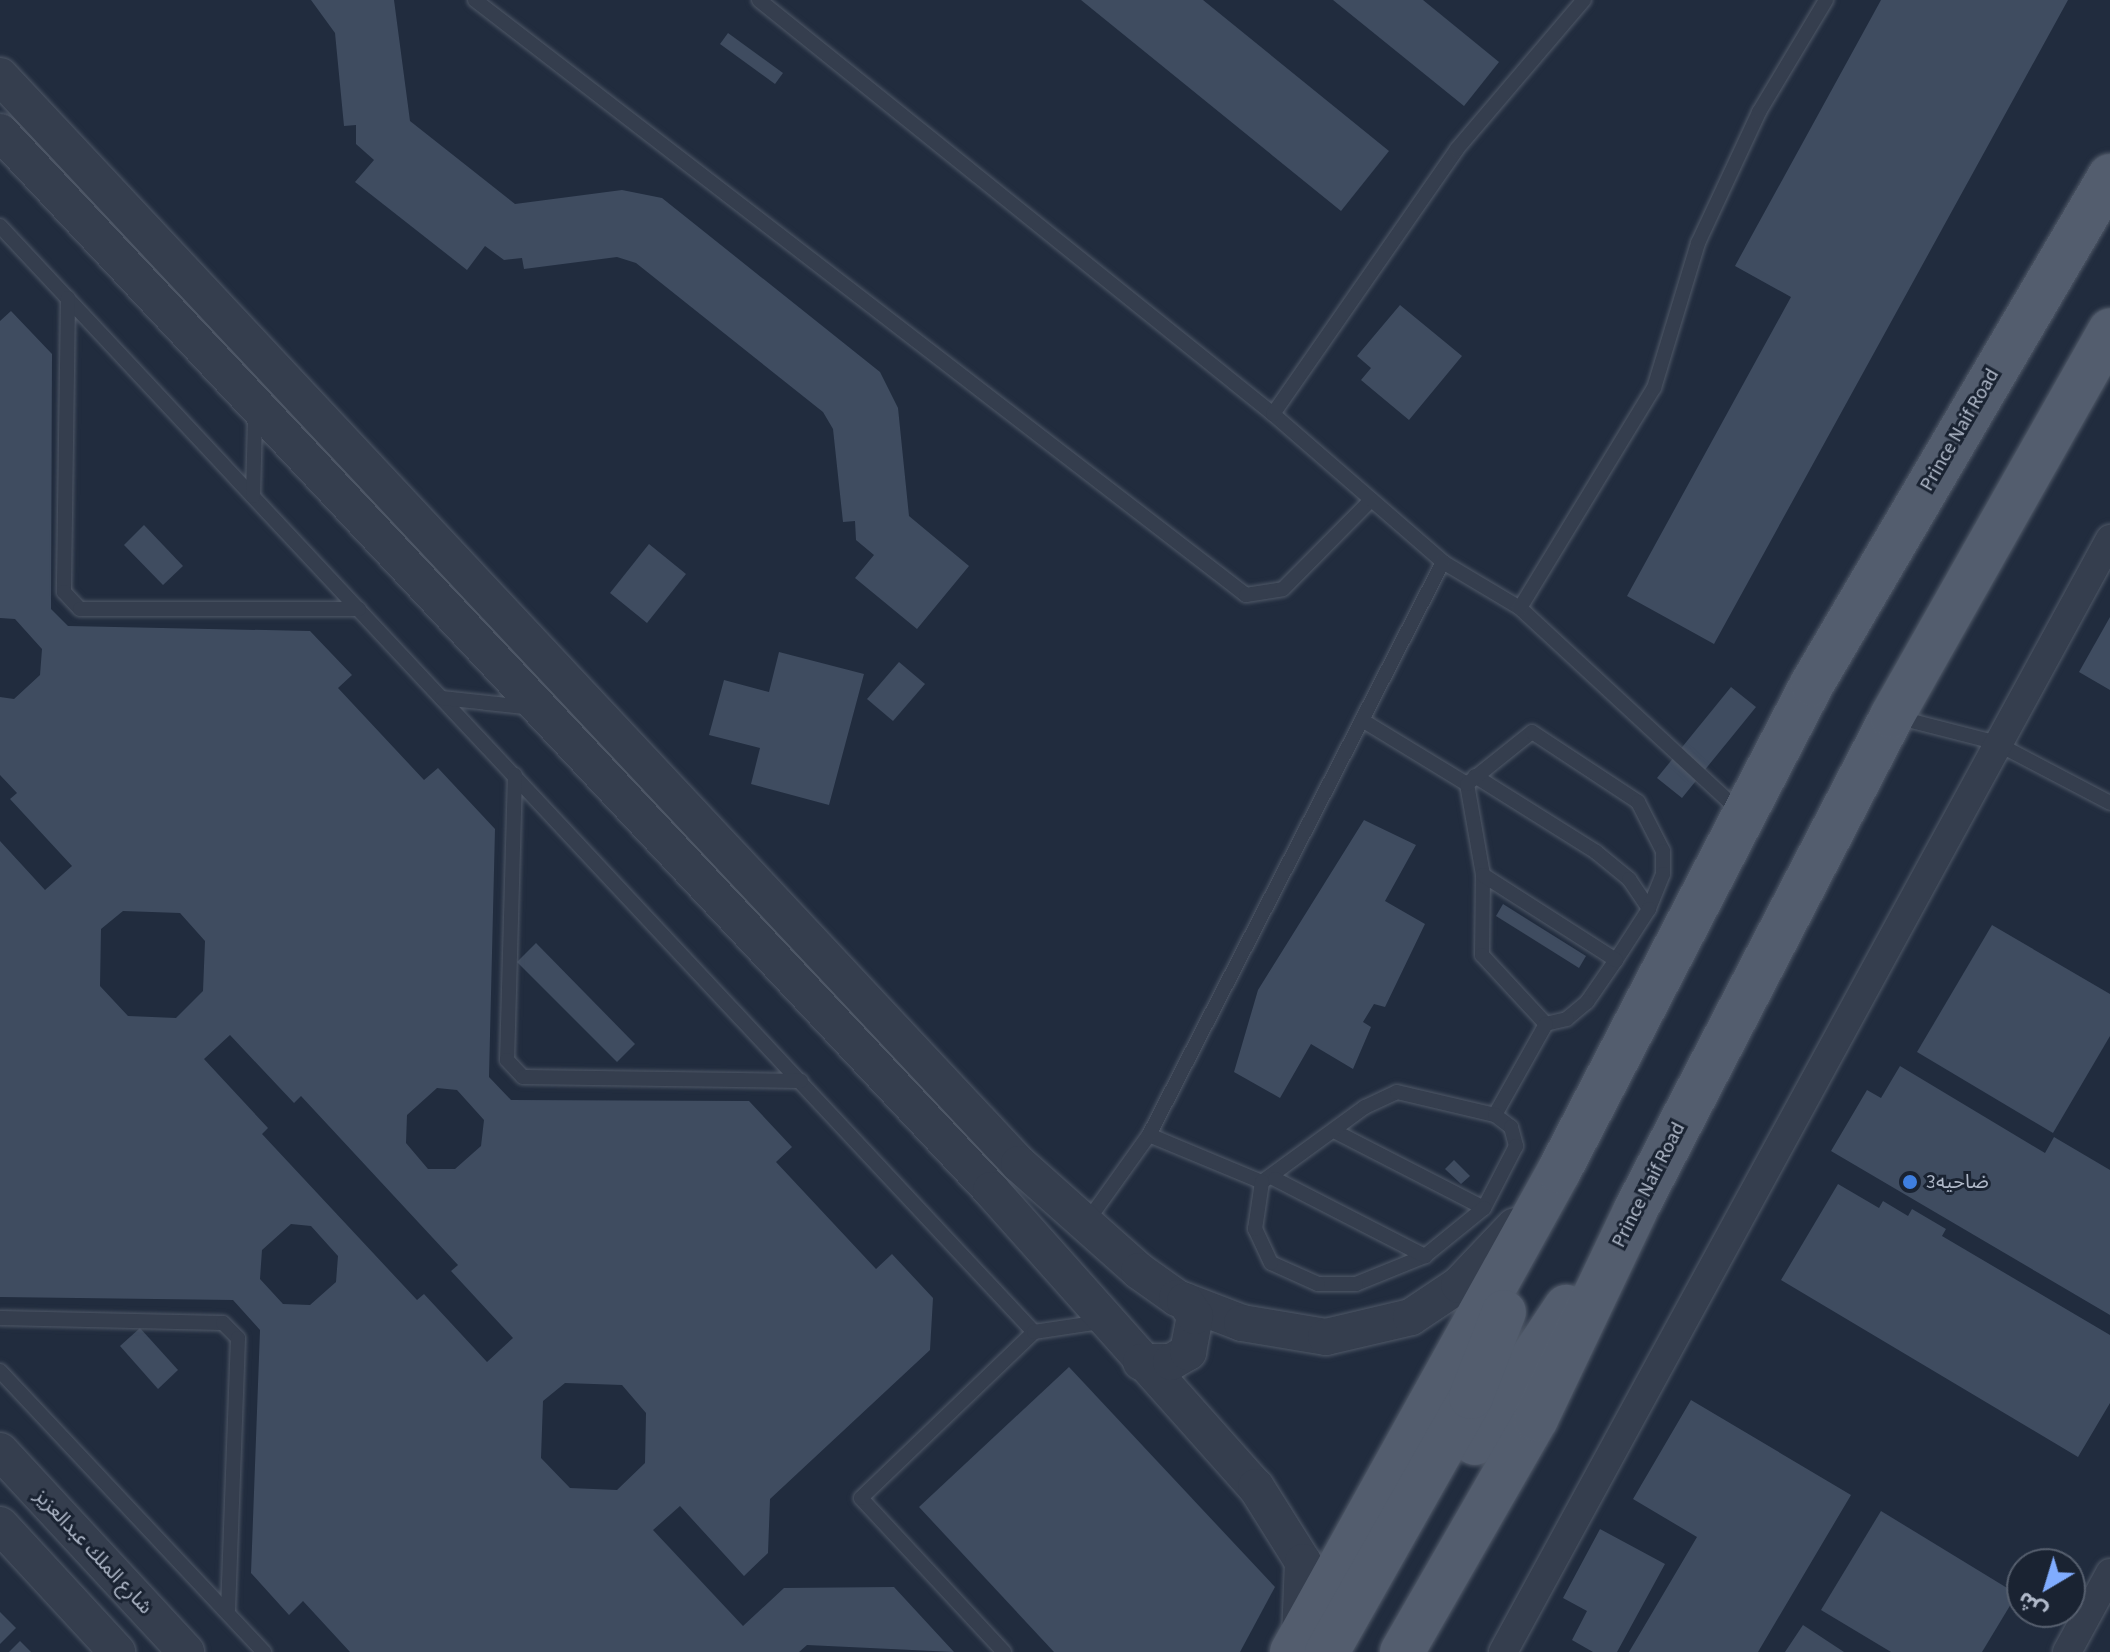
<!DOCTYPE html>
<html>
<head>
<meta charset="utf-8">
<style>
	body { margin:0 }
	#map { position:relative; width:2110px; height:1652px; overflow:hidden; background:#212c3e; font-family:"Source Sans 3","Noto Sans Arabic",sans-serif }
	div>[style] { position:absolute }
	.building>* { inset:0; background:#3f4c60 }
	.roads { filter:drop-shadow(0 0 2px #505968) drop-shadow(0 0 2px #505968) }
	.service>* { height:14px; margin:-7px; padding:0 7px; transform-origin:7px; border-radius:7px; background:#353e4e }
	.minor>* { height:28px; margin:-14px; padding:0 14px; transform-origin:14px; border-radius:14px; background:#353e4e }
	.tertiary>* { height:36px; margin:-18px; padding:0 18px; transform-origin:18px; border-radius:18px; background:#353e4e }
	.primary>* { height:44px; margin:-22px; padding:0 22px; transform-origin:22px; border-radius:22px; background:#535d6e }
	.dots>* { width:22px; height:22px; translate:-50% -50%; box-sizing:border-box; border:4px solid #1a2332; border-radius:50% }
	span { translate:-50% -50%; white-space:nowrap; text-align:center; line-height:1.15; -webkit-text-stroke:6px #1a2332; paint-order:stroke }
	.street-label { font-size:20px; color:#b0b9c9 }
	.poi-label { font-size:20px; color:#b0b9c9 }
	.left { translate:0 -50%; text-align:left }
	.north { position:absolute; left:2006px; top:1548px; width:80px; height:80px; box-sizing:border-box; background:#1a2332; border:2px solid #565f6e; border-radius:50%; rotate:218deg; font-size:22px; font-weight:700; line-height:32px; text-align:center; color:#b0b9c9 }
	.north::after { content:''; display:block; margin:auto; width:28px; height:36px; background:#80acff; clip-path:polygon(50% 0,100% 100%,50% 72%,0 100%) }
</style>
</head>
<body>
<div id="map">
	<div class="building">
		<i style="clip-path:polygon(311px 0,394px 0,410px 121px,515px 204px,622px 190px,662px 198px,880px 372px,898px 408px,909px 516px,969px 566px,917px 629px,855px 578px,874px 555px,856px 540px,855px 521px,843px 522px,833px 429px,823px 412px,636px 263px,617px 257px,524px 269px,522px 258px,504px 260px,485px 246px,467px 270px,355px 182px,374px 160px,356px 144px,356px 125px,344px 126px,335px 33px)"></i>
		<i style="clip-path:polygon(1081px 0,1203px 0,1389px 151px,1341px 211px)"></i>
		<i style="clip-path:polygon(1333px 0,1423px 0,1499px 62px,1464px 106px)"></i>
		<i style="clip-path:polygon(1881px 0,2068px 0,1714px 644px,1627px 596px,1791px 297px,1735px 266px)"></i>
		<i style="clip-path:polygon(728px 33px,783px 73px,775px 84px,720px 44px)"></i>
		<i style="clip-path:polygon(1400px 305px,1462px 356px,1409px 420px,1361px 380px,1371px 368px,1357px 356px)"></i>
		<i style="clip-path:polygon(evenodd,11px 311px,52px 354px,51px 609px,68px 626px,310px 631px,352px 675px,338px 688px,424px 780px,438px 768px,495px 829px,489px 1077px,511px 1100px,749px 1101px,792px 1147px,776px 1162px,876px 1269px,892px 1254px,933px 1298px,930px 1350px,770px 1499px,768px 1553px,744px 1576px,680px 1506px,653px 1530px,743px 1626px,784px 1588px,894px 1587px,954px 1652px,807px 1645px,799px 1652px,350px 1652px,303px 1601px,289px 1615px,251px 1573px,260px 1330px,233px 1300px,0 1297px,0 841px,45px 890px,72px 866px,10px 799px,17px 793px,0 775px,0 697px,14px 699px,40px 675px,42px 649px,15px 619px,0 618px,0 321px,11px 311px,123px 911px,180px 913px,205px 941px,203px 991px,176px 1018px,128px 1016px,100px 986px,101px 929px,123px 911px,11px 311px,230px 1035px,294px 1103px,301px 1096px,458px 1265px,451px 1271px,513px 1338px,487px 1362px,424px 1294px,417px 1300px,262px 1134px,268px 1128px,204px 1059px,230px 1035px,11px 311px,437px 1088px,457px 1090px,484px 1120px,481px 1146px,455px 1169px,428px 1169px,406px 1143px,407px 1115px,437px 1088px,11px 311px,291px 1224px,311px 1226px,338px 1256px,336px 1282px,310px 1305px,283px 1304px,260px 1279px,262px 1250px,291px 1224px,11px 311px,565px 1383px,622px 1385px,646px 1413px,645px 1463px,617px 1490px,570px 1488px,541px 1458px,543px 1401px,565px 1383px)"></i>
		<i style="clip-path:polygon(144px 525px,183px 566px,163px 585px,124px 545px)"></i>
		<i style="clip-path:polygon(649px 544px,686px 574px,647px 623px,610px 593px)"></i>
		<i style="clip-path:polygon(2110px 617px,2110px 690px,2079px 672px)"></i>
		<i style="clip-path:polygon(779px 652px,864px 674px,829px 805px,751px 784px,760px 748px,709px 735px,724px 680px,769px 692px)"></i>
		<i style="clip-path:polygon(899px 662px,925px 684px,893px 721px,867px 699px)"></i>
		<i style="clip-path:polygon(1731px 687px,1756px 707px,1682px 798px,1657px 778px)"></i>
		<i style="clip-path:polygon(1364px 820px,1416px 845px,1385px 901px,1425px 924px,1385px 1007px,1374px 1004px,1363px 1022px,1371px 1027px,1353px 1069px,1311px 1044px,1280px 1098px,1234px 1072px,1258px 990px)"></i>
		<i style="clip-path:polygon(1503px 904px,1586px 956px,1579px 968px,1496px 916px)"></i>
		<i style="clip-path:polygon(1992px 925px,2110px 994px,2110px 1036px,2053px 1133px,1917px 1052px)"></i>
		<i style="clip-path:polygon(536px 943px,635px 1044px,617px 1062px,517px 962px)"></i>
		<i style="clip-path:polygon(1900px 1066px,2045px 1153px,2054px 1137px,2110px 1170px,2110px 1315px,1831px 1151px,1867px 1090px,1881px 1098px)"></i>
		<i style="clip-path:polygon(1454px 1160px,1470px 1176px,1461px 1184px,1445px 1169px)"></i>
		<i style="clip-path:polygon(1838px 1184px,1879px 1208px,1883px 1201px,1908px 1216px,1912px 1209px,1946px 1229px,1942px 1236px,2110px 1335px,2110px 1403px,2078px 1457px,1781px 1280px)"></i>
		<i style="clip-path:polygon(140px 1328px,178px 1370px,158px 1389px,120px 1346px)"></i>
		<i style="clip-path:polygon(1069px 1367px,1275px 1587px,1240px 1652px,1054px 1652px,919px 1507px)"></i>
		<i style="clip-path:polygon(1691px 1400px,1851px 1495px,1758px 1652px,1629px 1652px,1697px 1537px,1633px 1499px)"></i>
		<i style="clip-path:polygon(1881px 1511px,2017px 1594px,1982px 1652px,1891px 1652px,1821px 1610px)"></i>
		<i style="clip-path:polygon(1600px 1529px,1665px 1564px,1617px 1652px,1593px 1652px,1572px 1640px,1587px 1611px,1563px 1598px)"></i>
		<i style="clip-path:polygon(0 1612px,16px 1628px,0 1644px)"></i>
		<i style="clip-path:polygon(1803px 1625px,1844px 1652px,1785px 1652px)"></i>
		<i style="clip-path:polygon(20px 1641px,31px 1652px,9px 1652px)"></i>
	</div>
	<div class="roads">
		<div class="service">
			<i style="left:475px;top:0;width:974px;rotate:37.66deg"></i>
			<i style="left:1246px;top:595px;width:37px;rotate:-9deg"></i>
			<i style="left:1283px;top:589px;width:125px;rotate:-45.3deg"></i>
			<i style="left:759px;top:0;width:660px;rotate:38.85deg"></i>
			<i style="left:1273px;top:414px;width:225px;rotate:41deg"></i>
			<i style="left:1443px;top:562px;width:90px;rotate:30.9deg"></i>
			<i style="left:1520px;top:608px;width:300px;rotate:42.8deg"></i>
			<i style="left:0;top:226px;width:1514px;rotate:46.93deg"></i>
			<i style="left:68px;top:298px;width:294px;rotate:90.8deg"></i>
			<i style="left:64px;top:592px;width:23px;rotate:47deg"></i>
			<i style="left:80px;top:609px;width:279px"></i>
			<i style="left:1273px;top:414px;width:323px;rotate:-55.2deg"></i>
			<i style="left:1457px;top:149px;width:196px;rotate:-49.6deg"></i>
			<i style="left:253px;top:496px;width:79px;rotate:-88.5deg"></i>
			<i style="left:1520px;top:608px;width:258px;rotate:-58.7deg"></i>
			<i style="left:1654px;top:388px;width:152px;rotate:-73.1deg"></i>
			<i style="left:1698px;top:243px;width:145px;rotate:-65deg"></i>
			<i style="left:1759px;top:112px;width:131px;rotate:-59.1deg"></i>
			<i style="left:442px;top:698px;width:83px;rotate:6.2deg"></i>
			<i style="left:1896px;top:717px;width:101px;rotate:14.3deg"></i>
			<i style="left:1994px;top:742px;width:131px;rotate:27.7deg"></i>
			<i style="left:1362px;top:720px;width:123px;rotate:31.4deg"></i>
			<i style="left:1467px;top:784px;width:92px;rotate:80deg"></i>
			<i style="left:1483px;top:875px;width:80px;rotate:90.7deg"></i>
			<i style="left:1482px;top:955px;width:94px;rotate:47.2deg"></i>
			<i style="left:515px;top:775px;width:285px;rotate:91.6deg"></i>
			<i style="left:507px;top:1060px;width:23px;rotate:47deg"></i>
			<i style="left:523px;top:1077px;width:278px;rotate:0.8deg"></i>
			<i style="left:1475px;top:776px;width:143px;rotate:32.1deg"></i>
			<i style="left:1596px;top:852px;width:43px;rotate:39.3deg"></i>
			<i style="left:1629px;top:879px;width:36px;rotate:56deg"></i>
			<i style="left:1467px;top:784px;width:83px;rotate:-38.7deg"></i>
			<i style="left:1532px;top:732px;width:127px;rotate:33.4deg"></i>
			<i style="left:1638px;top:802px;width:55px;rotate:63deg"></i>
			<i style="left:1663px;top:851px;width:23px;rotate:90deg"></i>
			<i style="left:1663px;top:874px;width:38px;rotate:112deg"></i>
			<i style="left:1649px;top:909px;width:61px;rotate:122.9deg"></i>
			<i style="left:1616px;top:960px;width:51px;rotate:124.6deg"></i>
			<i style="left:1587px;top:1002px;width:26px;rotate:140deg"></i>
			<i style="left:1567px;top:1019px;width:22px;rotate:167deg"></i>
			<i style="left:1546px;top:1024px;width:104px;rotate:119.3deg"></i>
			<i style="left:1483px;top:875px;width:158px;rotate:32.6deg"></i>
			<i style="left:1338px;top:1133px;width:164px;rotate:27.2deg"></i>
			<i style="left:1149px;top:1135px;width:122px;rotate:22.6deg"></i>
			<i style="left:1262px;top:1182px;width:127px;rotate:-36.1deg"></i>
			<i style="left:1365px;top:1107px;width:35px;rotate:-25deg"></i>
			<i style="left:1397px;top:1092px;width:101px;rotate:13.2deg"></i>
			<i style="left:1495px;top:1115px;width:20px;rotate:37deg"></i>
			<i style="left:1511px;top:1127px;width:20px;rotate:75deg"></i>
			<i style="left:1516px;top:1146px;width:70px;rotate:117.3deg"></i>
			<i style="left:1484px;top:1208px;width:76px;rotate:140.9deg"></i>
			<i style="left:1425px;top:1256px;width:74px;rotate:157.9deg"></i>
			<i style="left:1356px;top:1284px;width:38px;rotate:180deg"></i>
			<i style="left:1318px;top:1284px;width:51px;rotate:-155.9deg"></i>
			<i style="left:1271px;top:1263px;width:38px;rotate:-115deg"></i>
			<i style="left:1255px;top:1229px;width:48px;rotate:-81.5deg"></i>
			<i style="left:1275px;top:1179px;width:169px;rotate:27.2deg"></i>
			<i style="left:1086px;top:1223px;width:108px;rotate:-54.4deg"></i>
			<i style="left:1149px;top:1135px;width:644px;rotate:-62.84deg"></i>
			<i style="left:0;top:1318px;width:223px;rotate:1.3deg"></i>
			<i style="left:223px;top:1323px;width:21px;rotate:45deg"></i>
			<i style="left:238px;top:1338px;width:275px;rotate:92.1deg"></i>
			<i style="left:0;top:1371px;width:386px;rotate:46.8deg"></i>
			<i style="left:1004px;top:1652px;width:210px;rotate:-132.9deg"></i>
			<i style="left:861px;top:1498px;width:240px;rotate:-43.8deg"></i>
			<i style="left:1034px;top:1332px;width:68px;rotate:-8.5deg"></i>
		</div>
		<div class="minor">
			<i style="left:1503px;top:1652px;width:1268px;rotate:-61.39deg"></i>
			<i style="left:2067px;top:1652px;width:90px;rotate:-61.4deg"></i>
		</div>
		<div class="tertiary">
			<i style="left:0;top:76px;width:1491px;rotate:46.88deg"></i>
			<i style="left:1019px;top:1164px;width:161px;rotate:41.7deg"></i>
			<i style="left:1139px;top:1271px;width:47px;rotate:35.4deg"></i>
			<i style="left:1177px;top:1298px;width:70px;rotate:21deg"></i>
			<i style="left:1242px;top:1323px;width:85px;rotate:9.5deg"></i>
			<i style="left:1326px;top:1337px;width:87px;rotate:-13.2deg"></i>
			<i style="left:1411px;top:1317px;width:58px;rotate:-33.7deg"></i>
			<i style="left:1459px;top:1285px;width:81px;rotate:-46.5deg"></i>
			<i style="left:0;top:132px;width:1450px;rotate:46.87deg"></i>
			<i style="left:991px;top:1190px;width:398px;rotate:48.3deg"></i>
			<i style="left:1256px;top:1487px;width:89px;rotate:57.9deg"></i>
			<i style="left:1303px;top:1562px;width:74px;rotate:92.3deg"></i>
			<i style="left:1141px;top:1362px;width:30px"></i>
			<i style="left:1171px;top:1362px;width:20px;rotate:-30deg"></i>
			<i style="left:1188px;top:1352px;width:37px;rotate:-79deg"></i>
			<i style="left:1195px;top:1316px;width:18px;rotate:-124deg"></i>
			<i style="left:0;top:1451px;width:274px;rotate:47.2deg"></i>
			<i style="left:0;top:1525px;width:173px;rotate:47.3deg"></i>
		</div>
		<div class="primary">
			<i style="left:1475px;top:1443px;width:164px;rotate:-56.2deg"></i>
			<i style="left:1292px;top:1652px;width:550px;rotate:-60.97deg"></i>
			<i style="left:1559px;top:1171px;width:549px;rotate:-62.55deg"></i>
			<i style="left:1812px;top:684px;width:589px;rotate:-59.6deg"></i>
			<i style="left:1327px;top:1652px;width:293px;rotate:-60.5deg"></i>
			<i style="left:1471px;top:1397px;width:91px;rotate:-68.8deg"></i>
			<i style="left:1402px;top:1652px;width:269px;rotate:-60.1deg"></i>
			<i style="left:1536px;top:1419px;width:230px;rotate:-64.5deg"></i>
			<i style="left:1635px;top:1211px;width:558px;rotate:-62.56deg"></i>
			<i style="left:1892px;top:716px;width:443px;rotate:-60.5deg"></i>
		</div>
	</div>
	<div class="dots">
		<i style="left:1910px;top:1182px;background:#3f7fe0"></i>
	</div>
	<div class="street-label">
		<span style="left:1960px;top:430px;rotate:-60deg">Prince Naif Road</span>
		<span style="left:1649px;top:1185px;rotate:-63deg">Prince Naif Road</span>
		<span style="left:93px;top:1552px;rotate:47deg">شارع الملك عبدالعزيز</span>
	</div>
	<div class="poi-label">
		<span class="left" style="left:1926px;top:1182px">ضاحيه3</span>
	</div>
	<div class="north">ش</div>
</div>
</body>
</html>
